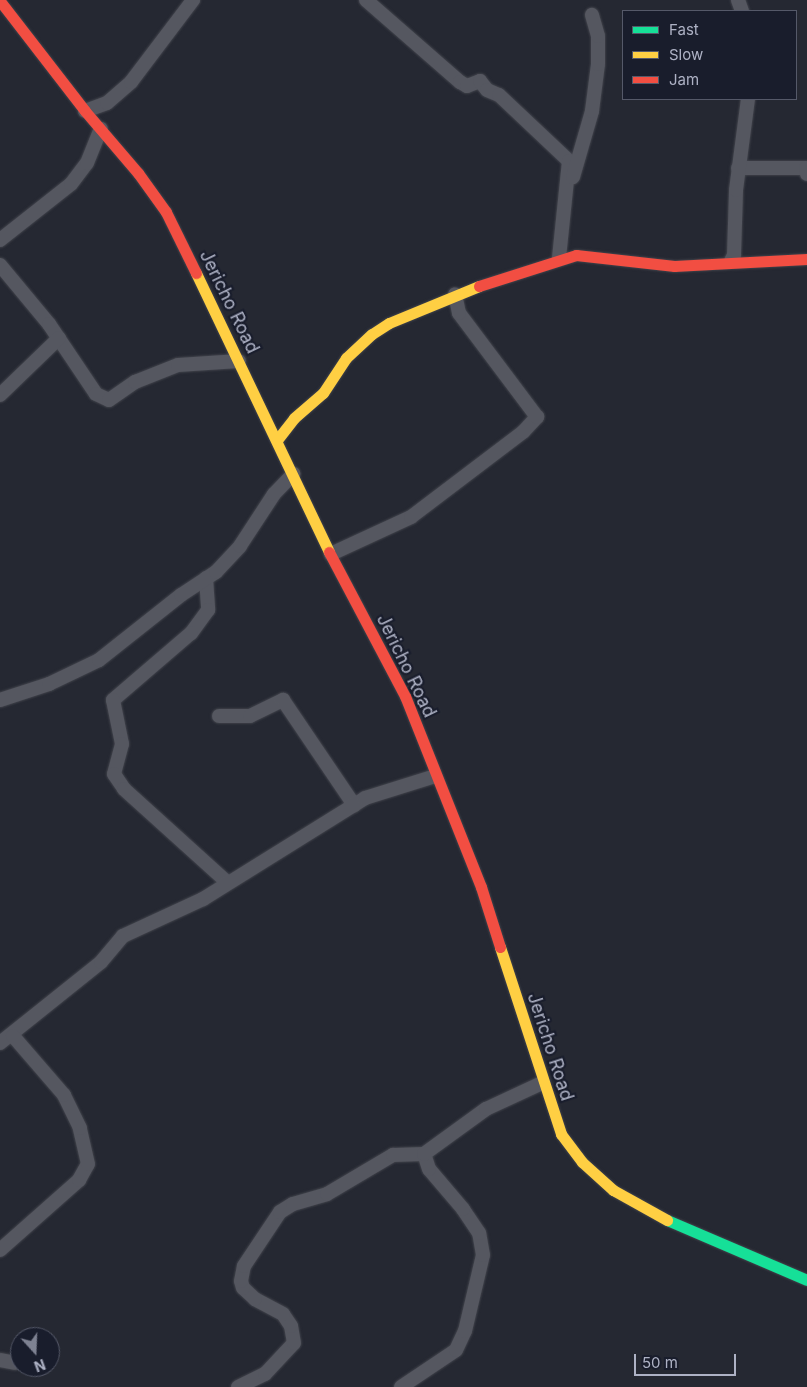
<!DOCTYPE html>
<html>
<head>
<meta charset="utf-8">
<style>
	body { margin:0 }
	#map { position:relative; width:807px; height:1387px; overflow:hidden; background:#252832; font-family:Inter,sans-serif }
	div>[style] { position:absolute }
	.roads { filter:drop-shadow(0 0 1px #41434b) drop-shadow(0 0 1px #41434b) }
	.street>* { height:14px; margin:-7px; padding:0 7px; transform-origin:7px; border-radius:7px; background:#555760 }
	.fast>* { height:11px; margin:-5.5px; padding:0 5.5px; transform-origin:5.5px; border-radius:5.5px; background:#16e098 }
	.slow>* { height:11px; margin:-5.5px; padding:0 5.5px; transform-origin:5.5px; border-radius:5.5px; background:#ffcf43 }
	.jam>* { height:11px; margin:-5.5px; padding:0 5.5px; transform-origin:5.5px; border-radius:5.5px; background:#f24e42 }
	span { translate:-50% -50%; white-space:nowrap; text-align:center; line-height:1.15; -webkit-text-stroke:4.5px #191d2c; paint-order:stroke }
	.street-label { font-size:18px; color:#aeb2c5 }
	.legend { position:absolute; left:622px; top:10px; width:175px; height:90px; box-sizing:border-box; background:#191d2c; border:1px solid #555969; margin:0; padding:6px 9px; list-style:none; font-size:15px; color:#aeb2c5 }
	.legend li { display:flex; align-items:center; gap:10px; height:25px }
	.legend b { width:25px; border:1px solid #555969 }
	.north { position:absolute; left:10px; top:1327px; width:50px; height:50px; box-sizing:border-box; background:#191d2c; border:1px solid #555969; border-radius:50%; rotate:160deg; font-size:14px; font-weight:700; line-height:20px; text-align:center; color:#aeb2c5 }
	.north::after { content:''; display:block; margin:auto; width:18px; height:22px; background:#7e8292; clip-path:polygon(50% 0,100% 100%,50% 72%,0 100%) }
	.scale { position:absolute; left:634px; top:1354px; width:102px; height:22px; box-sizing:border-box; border:2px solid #aeb2c5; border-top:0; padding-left:6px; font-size:15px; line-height:18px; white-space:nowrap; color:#aeb2c5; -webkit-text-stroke:4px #191d2c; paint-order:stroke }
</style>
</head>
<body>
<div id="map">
	<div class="roads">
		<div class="street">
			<i style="left:366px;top:0;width:125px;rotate:41.1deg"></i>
			<i style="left:460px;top:82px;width:8px;rotate:30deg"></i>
			<i style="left:467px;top:86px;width:14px;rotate:-21deg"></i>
			<i style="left:480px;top:81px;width:11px;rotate:52deg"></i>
			<i style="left:487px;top:90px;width:13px;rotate:23deg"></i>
			<i style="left:499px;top:95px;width:96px;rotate:43.3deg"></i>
			<i style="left:569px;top:161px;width:98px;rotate:95.9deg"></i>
			<i style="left:738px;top:0;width:12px;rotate:70deg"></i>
			<i style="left:85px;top:111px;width:23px;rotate:-20deg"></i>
			<i style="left:107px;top:103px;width:32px;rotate:-41deg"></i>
			<i style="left:131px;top:82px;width:103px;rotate:-52.9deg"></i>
			<i style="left:738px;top:168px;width:68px"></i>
			<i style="left:806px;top:168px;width:6px;rotate:81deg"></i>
			<i style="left:573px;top:177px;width:69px;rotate:-73.9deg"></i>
			<i style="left:592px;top:111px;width:47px;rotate:-82.7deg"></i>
			<i style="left:598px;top:64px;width:28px;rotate:-90deg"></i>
			<i style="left:598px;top:36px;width:22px;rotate:-106deg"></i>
			<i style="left:0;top:240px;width:90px;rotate:-38.3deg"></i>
			<i style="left:71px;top:184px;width:26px;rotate:-53deg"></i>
			<i style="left:87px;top:163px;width:37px;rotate:-68deg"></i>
			<i style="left:731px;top:261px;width:7px;rotate:-63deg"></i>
			<i style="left:734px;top:255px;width:65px;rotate:-88.2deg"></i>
			<i style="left:736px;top:190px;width:92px;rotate:-82.5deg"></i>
			<i style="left:0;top:265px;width:77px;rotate:50.3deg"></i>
			<i style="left:49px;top:324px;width:84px;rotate:56.1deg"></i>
			<i style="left:96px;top:394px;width:14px;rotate:25deg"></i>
			<i style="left:109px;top:400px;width:32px;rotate:-35deg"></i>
			<i style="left:135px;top:382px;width:46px;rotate:-21.6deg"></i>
			<i style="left:178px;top:365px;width:61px;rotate:-3.8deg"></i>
			<i style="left:0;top:395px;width:82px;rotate:-44deg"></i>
			<i style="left:331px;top:554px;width:88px;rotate:-24.8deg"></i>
			<i style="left:411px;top:517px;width:141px;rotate:-37.2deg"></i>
			<i style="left:523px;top:432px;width:21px;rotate:-47deg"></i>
			<i style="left:537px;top:417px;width:130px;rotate:-126.9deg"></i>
			<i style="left:459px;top:313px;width:19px;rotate:-102deg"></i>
			<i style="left:206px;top:578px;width:32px;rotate:86deg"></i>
			<i style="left:208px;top:610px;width:29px;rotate:126deg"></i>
			<i style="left:191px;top:633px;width:103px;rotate:139.3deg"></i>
			<i style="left:113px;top:700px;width:45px;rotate:78.4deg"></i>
			<i style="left:122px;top:744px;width:31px;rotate:105deg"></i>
			<i style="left:114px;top:774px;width:18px;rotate:56deg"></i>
			<i style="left:124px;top:789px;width:140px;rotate:42.1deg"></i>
			<i style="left:0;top:700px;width:52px;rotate:-18.1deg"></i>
			<i style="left:49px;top:684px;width:55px;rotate:-25.6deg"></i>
			<i style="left:99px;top:660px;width:105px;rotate:-38.4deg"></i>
			<i style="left:181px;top:595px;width:42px;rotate:-33.3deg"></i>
			<i style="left:216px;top:572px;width:35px;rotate:-47deg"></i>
			<i style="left:240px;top:546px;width:62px;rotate:-56.8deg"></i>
			<i style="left:274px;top:494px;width:28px;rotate:-46deg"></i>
			<i style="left:219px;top:716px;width:31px"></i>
			<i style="left:250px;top:716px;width:37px;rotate:-26deg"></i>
			<i style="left:283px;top:700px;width:127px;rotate:55.9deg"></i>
			<i style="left:0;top:1043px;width:129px;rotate:-38.7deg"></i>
			<i style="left:101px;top:962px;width:34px;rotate:-50deg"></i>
			<i style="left:123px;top:936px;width:88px;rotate:-24.8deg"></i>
			<i style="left:203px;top:899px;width:191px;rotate:-31.9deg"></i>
			<i style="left:365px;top:798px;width:73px;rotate:-17.4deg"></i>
			<i style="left:0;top:1250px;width:106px;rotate:-41.5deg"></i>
			<i style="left:79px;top:1180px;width:18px;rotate:-61deg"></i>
			<i style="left:88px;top:1164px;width:37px;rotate:-103deg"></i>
			<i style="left:80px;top:1128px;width:37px;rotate:-116deg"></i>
			<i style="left:64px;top:1095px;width:78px;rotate:-130.8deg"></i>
			<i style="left:0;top:1360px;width:15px;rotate:11deg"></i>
			<i style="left:238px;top:1387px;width:30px;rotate:-26deg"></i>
			<i style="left:265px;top:1374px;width:42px;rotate:-46.9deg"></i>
			<i style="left:294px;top:1343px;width:17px;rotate:-100deg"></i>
			<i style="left:291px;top:1326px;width:14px;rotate:-124deg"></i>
			<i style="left:283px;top:1314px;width:32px;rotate:-152deg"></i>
			<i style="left:255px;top:1299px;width:16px;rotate:-137deg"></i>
			<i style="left:243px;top:1288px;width:7px;rotate:-106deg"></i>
			<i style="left:241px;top:1281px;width:15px;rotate:-79deg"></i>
			<i style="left:244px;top:1266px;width:65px;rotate:-56.3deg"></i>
			<i style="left:280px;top:1212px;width:15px;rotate:-32deg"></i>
			<i style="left:293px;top:1204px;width:35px;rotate:-16deg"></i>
			<i style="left:327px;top:1194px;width:77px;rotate:-30.6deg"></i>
			<i style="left:393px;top:1155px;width:31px;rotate:-2deg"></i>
			<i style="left:401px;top:1387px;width:66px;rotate:-33.9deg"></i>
			<i style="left:456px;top:1350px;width:21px;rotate:-65deg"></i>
			<i style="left:465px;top:1331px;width:78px;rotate:-76.7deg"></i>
			<i style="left:483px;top:1255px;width:22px;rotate:-100deg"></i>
			<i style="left:479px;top:1233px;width:29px;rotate:-124deg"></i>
			<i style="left:463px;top:1209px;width:52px;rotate:-130.4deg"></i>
			<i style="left:429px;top:1169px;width:16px;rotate:-108deg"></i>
			<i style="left:424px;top:1154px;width:77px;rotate:-36deg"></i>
			<i style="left:486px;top:1109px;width:62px;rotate:-24.9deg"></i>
		</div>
		<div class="fast">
			<i style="left:667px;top:1220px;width:152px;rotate:23.2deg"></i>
		</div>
		<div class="slow">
			<i style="left:196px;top:273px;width:309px;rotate:64.5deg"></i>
			<i style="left:277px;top:440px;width:28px;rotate:-52deg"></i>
			<i style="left:294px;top:418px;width:38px;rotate:-41deg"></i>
			<i style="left:323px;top:393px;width:42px;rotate:-56.7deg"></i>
			<i style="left:346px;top:358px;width:35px;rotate:-43deg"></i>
			<i style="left:372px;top:334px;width:20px;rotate:-33deg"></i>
			<i style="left:389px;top:323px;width:97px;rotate:-22.3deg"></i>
			<i style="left:500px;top:947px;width:197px;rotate:71.9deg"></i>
			<i style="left:561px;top:1134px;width:35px;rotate:53deg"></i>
			<i style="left:582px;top:1162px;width:42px;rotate:42.1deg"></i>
			<i style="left:613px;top:1190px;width:62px;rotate:29.1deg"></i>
		</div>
		<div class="jam">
			<i style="left:0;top:1px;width:139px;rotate:52.3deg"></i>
			<i style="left:85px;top:111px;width:82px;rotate:49.5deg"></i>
			<i style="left:138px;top:173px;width:48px;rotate:54.3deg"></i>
			<i style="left:166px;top:212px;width:68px;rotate:63.8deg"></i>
			<i style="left:479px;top:286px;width:102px;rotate:-17.7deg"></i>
			<i style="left:576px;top:255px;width:99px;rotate:6.4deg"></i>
			<i style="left:674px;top:266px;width:133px;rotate:-3deg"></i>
			<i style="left:329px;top:552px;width:163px;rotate:62.2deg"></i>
			<i style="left:405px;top:696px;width:206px;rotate:68.3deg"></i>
			<i style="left:481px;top:887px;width:63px;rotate:72.4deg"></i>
		</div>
	</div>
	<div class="street-label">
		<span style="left:229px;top:302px;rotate:64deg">Jericho Road</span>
		<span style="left:406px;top:666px;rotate:64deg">Jericho Road</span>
		<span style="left:550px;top:1047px;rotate:72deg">Jericho Road</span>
	</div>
	<ul class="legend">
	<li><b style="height:6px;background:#16e098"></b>Fast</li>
	<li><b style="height:6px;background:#ffcf43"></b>Slow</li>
	<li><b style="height:6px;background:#f24e42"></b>Jam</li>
	</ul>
	<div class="north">N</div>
	<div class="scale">50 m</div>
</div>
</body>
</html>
